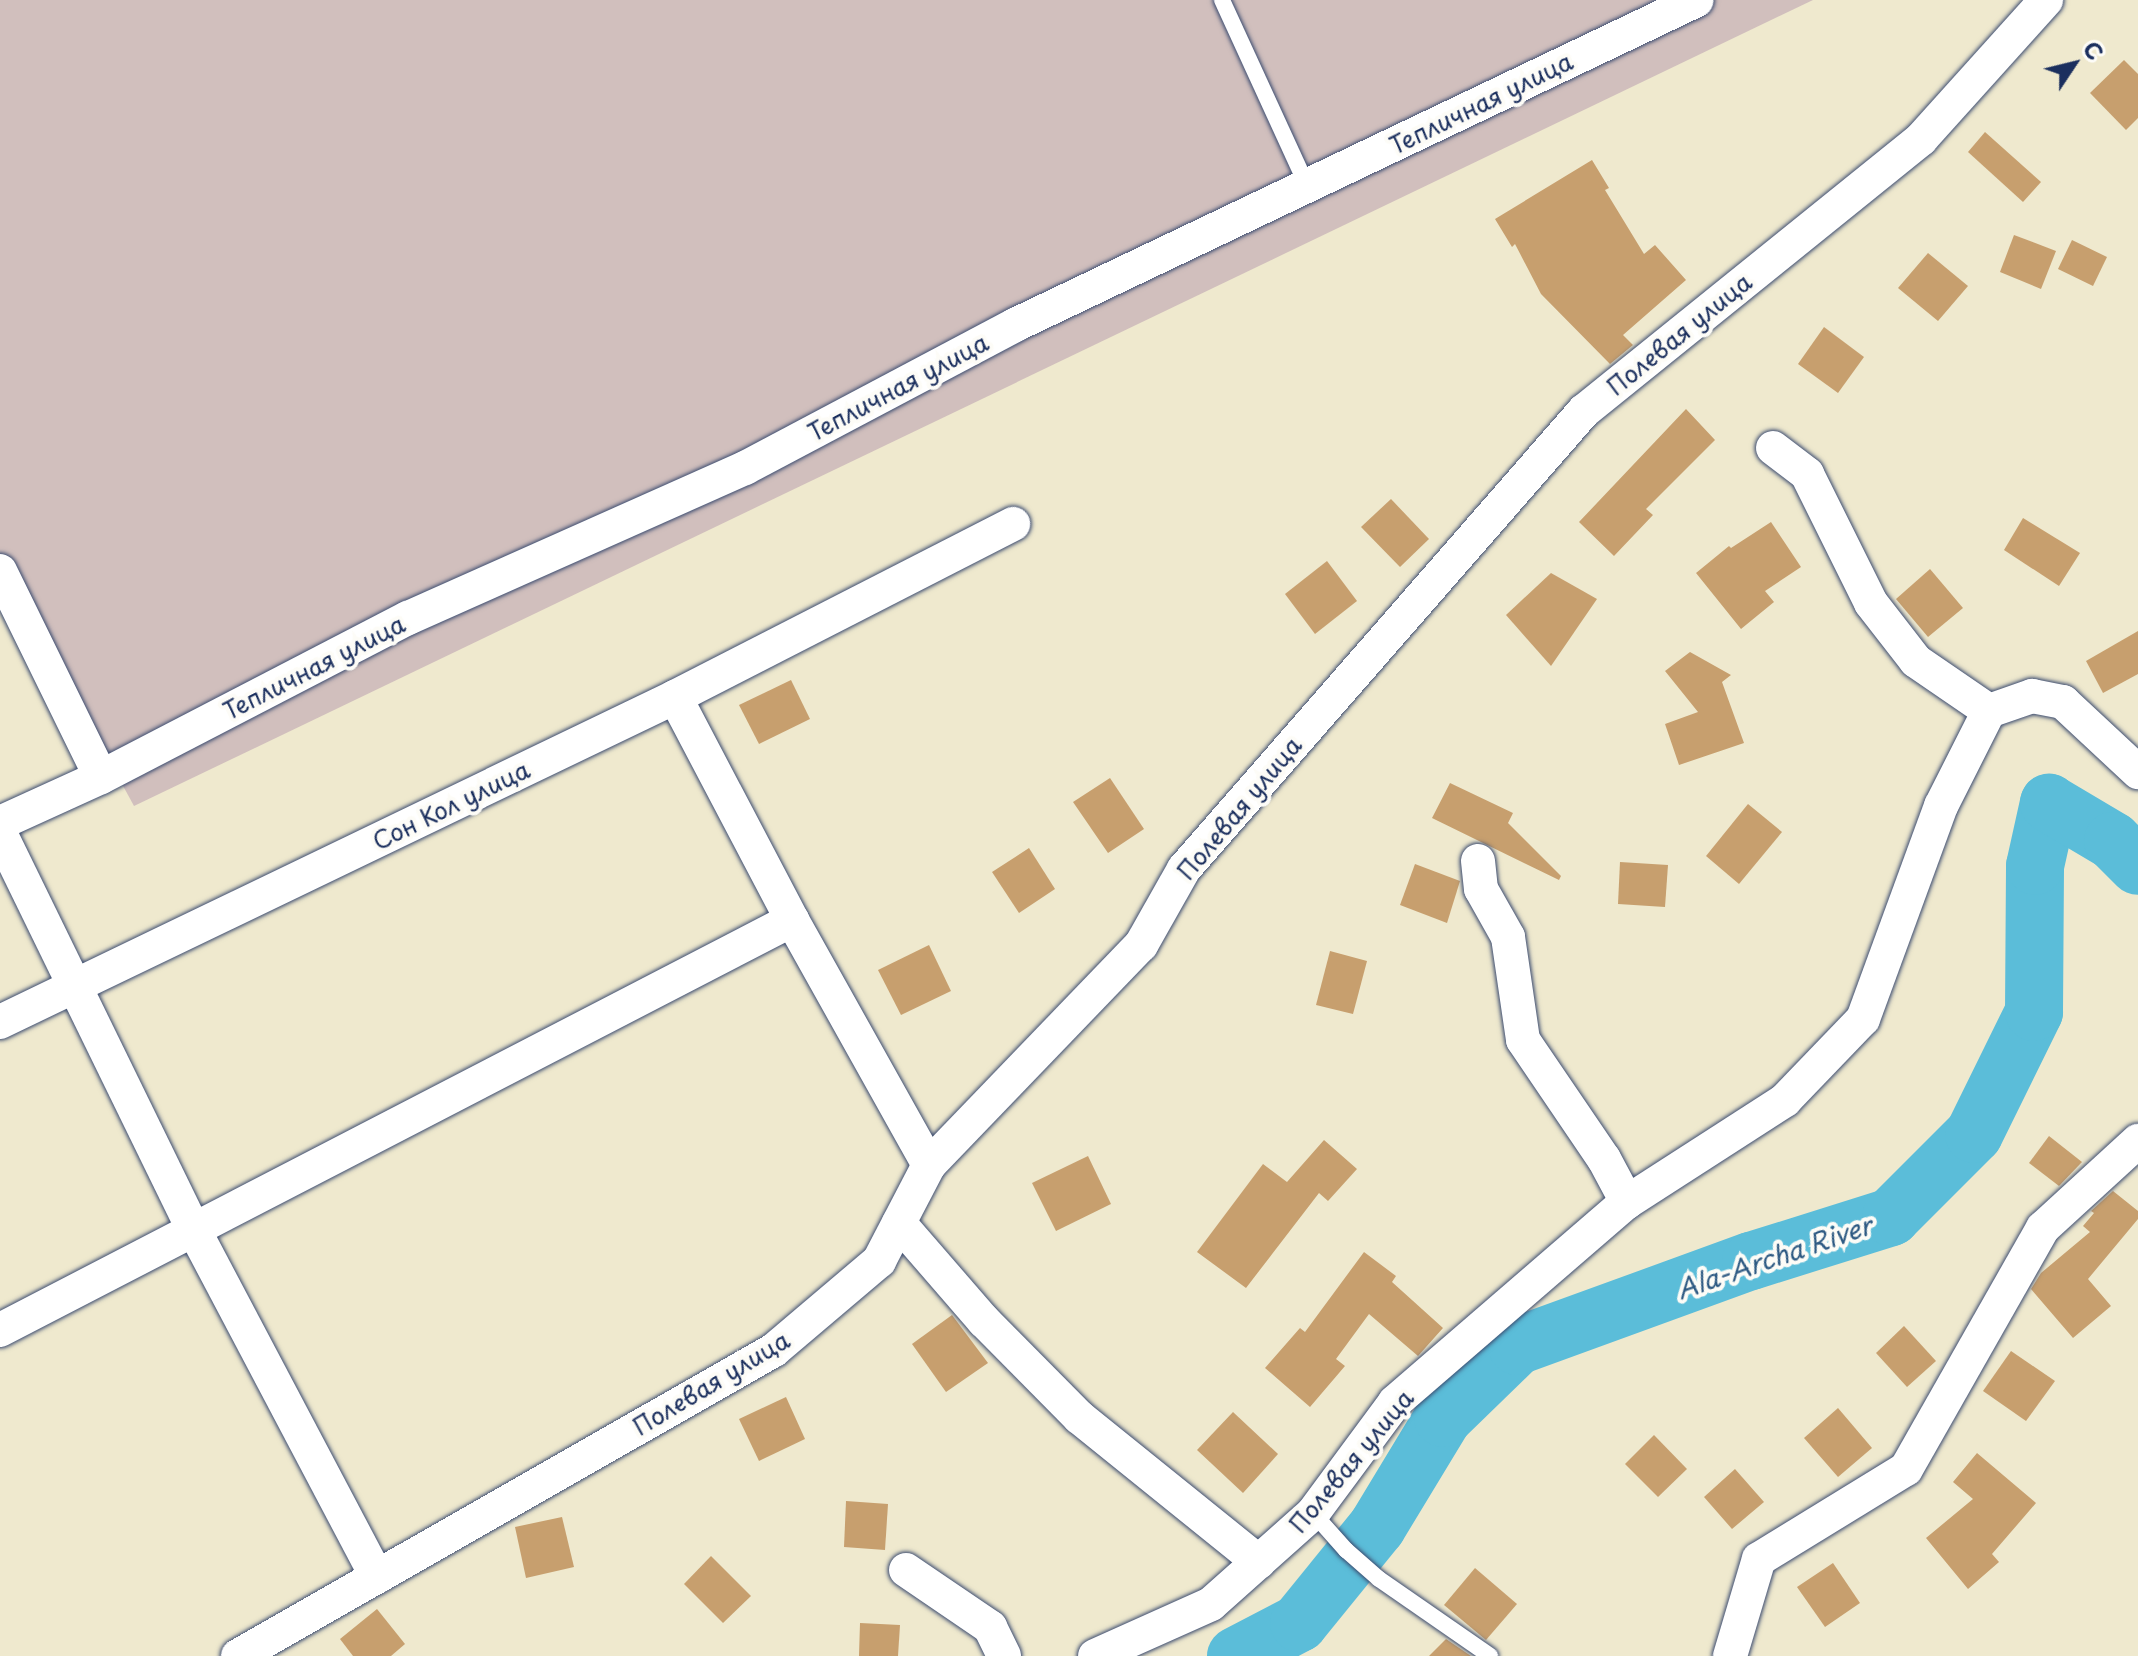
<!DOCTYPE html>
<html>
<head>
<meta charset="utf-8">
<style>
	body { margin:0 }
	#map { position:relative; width:2138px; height:1656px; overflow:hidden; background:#efe9ce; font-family:"Playpen Sans",sans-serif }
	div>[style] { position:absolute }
	.industrial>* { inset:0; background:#d1bfbd }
	.river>* { height:58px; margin:-29px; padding:0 29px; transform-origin:29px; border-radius:29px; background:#5bbdd9 }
	.building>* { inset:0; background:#c79f6e }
	.roads { filter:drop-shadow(0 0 2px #3b4b6f) drop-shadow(0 0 2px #3b4b6f) }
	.lane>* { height:16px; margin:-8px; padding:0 8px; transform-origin:8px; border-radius:8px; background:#fff }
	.street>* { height:34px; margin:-17px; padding:0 17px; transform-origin:17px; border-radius:17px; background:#fff }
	span { translate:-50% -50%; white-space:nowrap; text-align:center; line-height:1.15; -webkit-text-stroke:8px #fdfcf7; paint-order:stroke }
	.street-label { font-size:24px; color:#1b2f5e }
	.water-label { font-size:26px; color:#2e5a83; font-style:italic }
	.north { position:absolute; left:2034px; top:24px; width:80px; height:80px; -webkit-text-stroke:6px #fdfcf7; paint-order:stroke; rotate:55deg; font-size:22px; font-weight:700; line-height:32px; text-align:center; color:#1b2f5e }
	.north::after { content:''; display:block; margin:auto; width:28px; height:36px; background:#1b2f5e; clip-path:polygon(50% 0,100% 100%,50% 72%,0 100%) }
</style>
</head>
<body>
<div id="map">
	<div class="industrial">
		<i style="clip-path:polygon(0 0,1813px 0,134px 806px,0 560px)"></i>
	</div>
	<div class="river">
		<i style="left:1236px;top:1656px;width:71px;rotate:-27.6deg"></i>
		<i style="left:1299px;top:1623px;width:124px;rotate:-50.9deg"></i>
		<i style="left:1377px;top:1527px;width:127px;rotate:-58.8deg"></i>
		<i style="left:1443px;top:1418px;width:103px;rotate:-44.2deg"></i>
		<i style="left:1517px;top:1346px;width:249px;rotate:-20deg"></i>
		<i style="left:1751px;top:1261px;width:147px;rotate:-17.4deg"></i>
		<i style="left:1891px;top:1217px;width:117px;rotate:-45deg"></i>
		<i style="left:1974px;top:1134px;width:136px;rotate:-63.8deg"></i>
		<i style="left:2034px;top:1012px;width:146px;rotate:-89.6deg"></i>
		<i style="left:2035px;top:866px;width:65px;rotate:-77.5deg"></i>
		<i style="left:2049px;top:803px;width:74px;rotate:30.7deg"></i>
		<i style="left:2113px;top:841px;width:35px;rotate:45deg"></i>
	</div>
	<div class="building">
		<i style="clip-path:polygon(2124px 60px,2138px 74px,2138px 118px,2126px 130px,2090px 93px)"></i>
		<i style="clip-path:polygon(1985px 132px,2041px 182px,2023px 202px,1968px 152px)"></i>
		<i style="clip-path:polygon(1592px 160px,1609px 188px,1605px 190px,1644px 254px,1655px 245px,1686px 280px,1623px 335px,1633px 345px,1610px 364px,1541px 294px,1515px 244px,1512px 247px,1495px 219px)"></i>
		<i style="clip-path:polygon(2014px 235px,2056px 251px,2041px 289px,2000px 272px)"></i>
		<i style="clip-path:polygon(2072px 240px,2107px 257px,2093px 286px,2058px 269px)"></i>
		<i style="clip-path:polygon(1928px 253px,1968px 286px,1938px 321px,1898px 288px)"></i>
		<i style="clip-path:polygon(1824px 327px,1864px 357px,1838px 393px,1798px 364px)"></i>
		<i style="clip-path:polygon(1686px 409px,1715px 440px,1646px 509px,1653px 515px,1614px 556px,1579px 522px)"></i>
		<i style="clip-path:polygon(1391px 499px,1429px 539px,1400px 567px,1361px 527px)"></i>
		<i style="clip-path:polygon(2023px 518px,2080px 553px,2059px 586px,2004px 550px)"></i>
		<i style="clip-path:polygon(1771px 522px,1801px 567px,1765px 591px,1774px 602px,1741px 629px,1696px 573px,1729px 546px,1731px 548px)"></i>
		<i style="clip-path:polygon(1327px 561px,1357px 601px,1315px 634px,1285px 594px)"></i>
		<i style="clip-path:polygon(1930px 569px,1963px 608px,1928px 637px,1896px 599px)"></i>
		<i style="clip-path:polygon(1551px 573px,1597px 599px,1551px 666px,1506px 615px)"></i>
		<i style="clip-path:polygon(2138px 631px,2138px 674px,2103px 693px,2086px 661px)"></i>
		<i style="clip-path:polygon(1690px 652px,1731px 675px,1722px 682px,1744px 743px,1679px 765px,1665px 724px,1698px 712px,1665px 671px)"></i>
		<i style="clip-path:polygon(791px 680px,810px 719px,759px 744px,739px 705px)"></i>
		<i style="clip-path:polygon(1110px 778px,1144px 829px,1108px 853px,1073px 802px)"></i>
		<i style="clip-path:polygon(1450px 783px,1513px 813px,1508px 823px,1561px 876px,1559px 880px,1432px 818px)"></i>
		<i style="clip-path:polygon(1748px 804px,1782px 832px,1739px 884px,1706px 856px)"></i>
		<i style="clip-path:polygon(1029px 848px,1055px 889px,1019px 913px,992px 872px)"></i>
		<i style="clip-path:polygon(1620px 862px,1668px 865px,1665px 907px,1618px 904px)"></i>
		<i style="clip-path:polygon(1415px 864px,1460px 881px,1447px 923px,1400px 905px)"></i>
		<i style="clip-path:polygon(929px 945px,951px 991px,901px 1015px,878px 970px)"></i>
		<i style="clip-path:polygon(1330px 951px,1367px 961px,1353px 1014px,1316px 1005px)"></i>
		<i style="clip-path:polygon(2049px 1136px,2082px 1162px,2059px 1186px,2029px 1163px)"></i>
		<i style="clip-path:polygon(1324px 1140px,1357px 1169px,1328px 1201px,1319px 1193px,1246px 1288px,1197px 1252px,1263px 1164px,1287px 1182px)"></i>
		<i style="clip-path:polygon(1088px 1156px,1111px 1204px,1056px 1231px,1032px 1183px)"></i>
		<i style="clip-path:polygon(2113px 1191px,2138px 1211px,2138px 1219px,2088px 1279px,2111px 1306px,2073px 1338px,2031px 1289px,2041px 1273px,2090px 1232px,2083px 1226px,2094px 1213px,2091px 1211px)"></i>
		<i style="clip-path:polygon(1364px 1252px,1396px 1276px,1392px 1282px,1443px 1328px,1418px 1356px,1369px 1314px,1336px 1359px,1345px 1366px,1310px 1407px,1265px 1368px,1300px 1328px,1305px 1332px)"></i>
		<i style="clip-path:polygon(952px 1315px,988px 1363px,946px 1392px,912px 1344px)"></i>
		<i style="clip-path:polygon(1904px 1326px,1936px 1361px,1907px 1387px,1876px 1353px)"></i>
		<i style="clip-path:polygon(2011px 1351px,2055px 1381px,2026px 1421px,1983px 1391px)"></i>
		<i style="clip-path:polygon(786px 1397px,805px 1439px,759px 1461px,739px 1419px)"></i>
		<i style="clip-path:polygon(1838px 1408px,1872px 1448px,1838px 1477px,1804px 1438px)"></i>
		<i style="clip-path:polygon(1233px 1412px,1278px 1454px,1243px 1493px,1197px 1450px)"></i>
		<i style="clip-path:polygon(1654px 1435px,1687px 1469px,1658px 1497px,1625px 1464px)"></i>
		<i style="clip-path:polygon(1977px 1453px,2036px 1503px,1992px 1554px,1999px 1562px,1968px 1589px,1926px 1538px,1973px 1499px,1953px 1482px)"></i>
		<i style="clip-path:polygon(1735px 1469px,1764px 1502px,1732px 1529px,1704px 1497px)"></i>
		<i style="clip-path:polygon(846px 1501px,888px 1504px,885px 1550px,844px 1547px)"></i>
		<i style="clip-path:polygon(562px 1517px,574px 1567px,526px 1578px,515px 1527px)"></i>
		<i style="clip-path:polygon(711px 1556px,751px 1596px,723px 1623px,684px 1584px)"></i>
		<i style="clip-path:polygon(1833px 1563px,1860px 1603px,1825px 1627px,1797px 1587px)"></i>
		<i style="clip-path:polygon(1475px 1568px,1517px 1604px,1486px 1640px,1444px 1605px)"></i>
		<i style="clip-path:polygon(377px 1609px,405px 1644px,391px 1656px,353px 1656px,340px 1639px)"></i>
		<i style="clip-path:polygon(860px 1623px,900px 1625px,898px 1656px,859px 1656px)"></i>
		<i style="clip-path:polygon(1446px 1639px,1471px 1656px,1429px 1656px)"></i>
	</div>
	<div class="roads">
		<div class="lane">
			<i style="left:1222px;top:0;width:205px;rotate:65.4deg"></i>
			<i style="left:1313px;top:1513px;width:50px;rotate:48.3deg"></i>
			<i style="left:1346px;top:1550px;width:44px;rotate:41.3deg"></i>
			<i style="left:1379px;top:1579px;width:135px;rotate:34.7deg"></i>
		</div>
		<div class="street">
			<i style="left:1773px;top:448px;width:43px;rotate:37.4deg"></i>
			<i style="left:1807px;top:474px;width:144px;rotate:63.6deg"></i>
			<i style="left:1871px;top:603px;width:73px;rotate:52.2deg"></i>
			<i style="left:1916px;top:661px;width:88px;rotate:34.4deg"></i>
			<i style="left:0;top:571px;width:229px;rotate:63.9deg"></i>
			<i style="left:101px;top:777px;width:111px;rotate:155.5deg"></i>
			<i style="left:675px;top:697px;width:380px;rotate:-27.1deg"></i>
			<i style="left:101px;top:777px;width:346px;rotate:-27.4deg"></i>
			<i style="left:408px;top:618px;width:369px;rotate:-24deg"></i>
			<i style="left:745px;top:468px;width:306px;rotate:-27.9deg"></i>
			<i style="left:1015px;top:325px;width:755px;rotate:-25.48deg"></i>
			<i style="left:0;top:833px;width:442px;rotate:64deg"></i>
			<i style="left:194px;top:1230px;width:392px;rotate:62.2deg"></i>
			<i style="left:1478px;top:861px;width:28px;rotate:84deg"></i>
			<i style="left:1481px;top:889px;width:55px;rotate:60.6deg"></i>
			<i style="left:1508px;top:937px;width:104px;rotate:81.7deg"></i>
			<i style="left:1523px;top:1040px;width:144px;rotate:55.8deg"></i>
			<i style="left:1604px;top:1159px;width:49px;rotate:61.9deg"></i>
			<i style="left:0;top:1022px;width:749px;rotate:-25.71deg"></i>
			<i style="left:675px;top:697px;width:252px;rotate:62.3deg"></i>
			<i style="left:792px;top:920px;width:281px;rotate:60.8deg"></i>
			<i style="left:899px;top:1223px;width:130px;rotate:49.1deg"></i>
			<i style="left:984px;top:1321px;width:135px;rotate:45.3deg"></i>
			<i style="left:1079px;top:1417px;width:231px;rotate:38.9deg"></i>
			<i style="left:0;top:1330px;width:892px;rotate:-27.37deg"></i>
			<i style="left:906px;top:1570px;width:102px;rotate:34.2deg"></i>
			<i style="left:990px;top:1627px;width:32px;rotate:64deg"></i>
			<i style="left:238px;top:1656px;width:617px;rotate:-29.72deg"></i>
			<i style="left:774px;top:1350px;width:138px;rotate:-40.3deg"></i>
			<i style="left:879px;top:1261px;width:108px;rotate:-62.5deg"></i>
			<i style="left:929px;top:1165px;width:306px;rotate:-46.1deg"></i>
			<i style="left:1141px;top:945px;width:87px;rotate:-60.5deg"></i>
			<i style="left:1184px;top:869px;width:608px;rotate:-48.87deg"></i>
			<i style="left:1584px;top:411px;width:433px;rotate:-38.9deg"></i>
			<i style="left:1921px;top:139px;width:187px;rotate:-48deg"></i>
			<i style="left:1095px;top:1656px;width:127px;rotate:-24.1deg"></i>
			<i style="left:1211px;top:1604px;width:137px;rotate:-41.7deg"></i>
			<i style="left:1313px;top:1513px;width:138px;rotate:-53.5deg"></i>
			<i style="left:1395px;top:1402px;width:306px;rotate:-40.8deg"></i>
			<i style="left:1627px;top:1202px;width:188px;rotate:-32.8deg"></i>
			<i style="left:1785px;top:1100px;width:112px;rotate:-46.1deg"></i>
			<i style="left:1863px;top:1019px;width:227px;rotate:-69.9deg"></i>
			<i style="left:1941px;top:806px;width:106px;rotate:-63.2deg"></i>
			<i style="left:1989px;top:711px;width:46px;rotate:-19.2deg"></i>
			<i style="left:2032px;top:696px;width:32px;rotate:11deg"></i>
			<i style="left:2063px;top:702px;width:103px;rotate:43deg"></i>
			<i style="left:1730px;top:1656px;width:101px;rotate:-73.4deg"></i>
			<i style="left:1759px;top:1559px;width:172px;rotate:-31.5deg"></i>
			<i style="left:1906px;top:1469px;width:277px;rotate:-60.4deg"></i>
			<i style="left:2043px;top:1228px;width:129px;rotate:-42.5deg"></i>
		</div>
	</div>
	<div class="street-label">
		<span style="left:1481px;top:103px;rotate:-26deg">Тепличная улица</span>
		<span style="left:1679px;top:334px;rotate:-39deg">Полевая улица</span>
		<span style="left:898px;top:387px;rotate:-28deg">Тепличная улица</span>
		<span style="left:314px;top:667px;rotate:-27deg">Тепличная улица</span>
		<span style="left:451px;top:805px;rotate:-26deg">Сон Кол улица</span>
		<span style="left:1239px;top:808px;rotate:-50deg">Полевая улица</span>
		<span style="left:711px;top:1383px;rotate:-31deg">Полевая улица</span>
		<span style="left:1351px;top:1461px;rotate:-50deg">Полевая улица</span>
	</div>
	<div class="water-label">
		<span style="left:1774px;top:1257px;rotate:-19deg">Ala-Archa River</span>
	</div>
	<div class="north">С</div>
</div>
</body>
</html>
